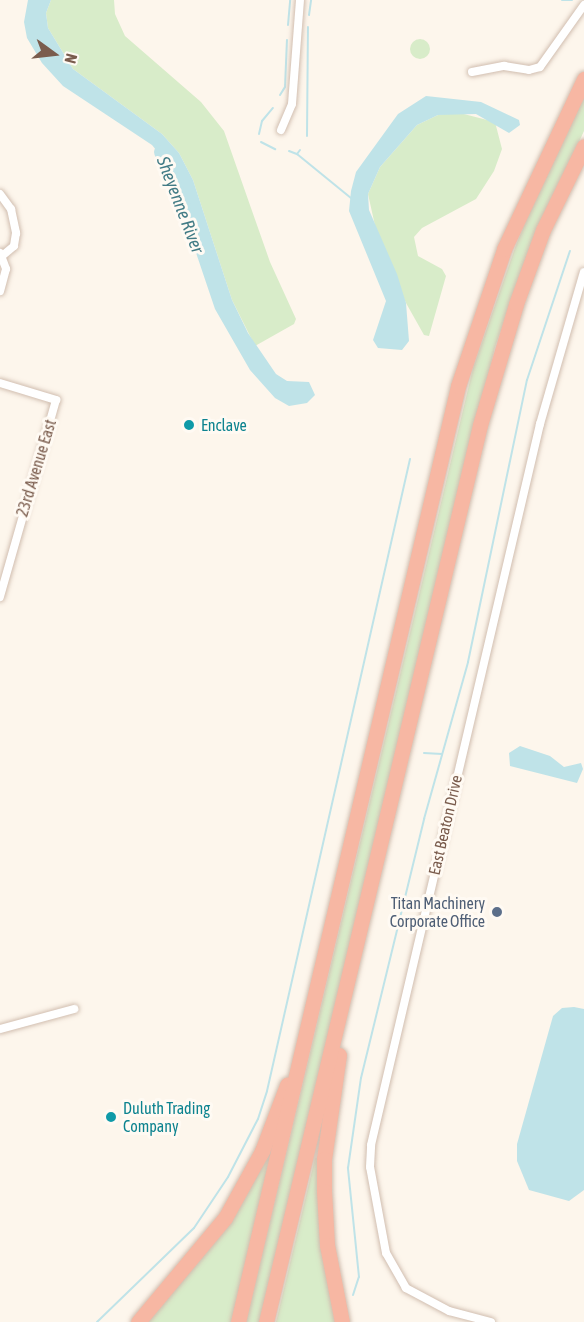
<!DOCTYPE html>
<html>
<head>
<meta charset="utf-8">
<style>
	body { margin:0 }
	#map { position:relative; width:584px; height:1322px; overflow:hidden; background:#fdf6ec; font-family:"Asap Condensed",sans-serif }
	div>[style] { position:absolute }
	.green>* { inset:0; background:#d8ecc9 }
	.round { border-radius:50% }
	.water>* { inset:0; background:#bfe3e8 }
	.stream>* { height:2px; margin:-1px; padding:0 1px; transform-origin:1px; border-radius:1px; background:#bfe3e8 }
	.river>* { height:14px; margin:-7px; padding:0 7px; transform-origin:7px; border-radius:7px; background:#bfe3e8 }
	.roads { filter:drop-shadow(0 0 2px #d1beb0) drop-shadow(0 0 2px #d1beb0) }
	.minor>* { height:8px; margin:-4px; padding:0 4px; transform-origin:4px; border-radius:4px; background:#fff }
	.motorway>* { height:15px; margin:-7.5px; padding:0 7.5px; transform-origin:7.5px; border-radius:7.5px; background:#f7b7a3 }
	.dots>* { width:16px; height:16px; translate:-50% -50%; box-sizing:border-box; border:3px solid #fffaf3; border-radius:50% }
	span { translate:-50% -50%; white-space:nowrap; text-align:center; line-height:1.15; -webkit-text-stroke:6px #fffaf3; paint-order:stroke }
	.culture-label { font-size:16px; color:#0d838f }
	.left { translate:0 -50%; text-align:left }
	.street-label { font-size:16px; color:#7a5c4d }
	.service-label { font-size:16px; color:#4e5e75 }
	.right { translate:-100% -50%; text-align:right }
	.water-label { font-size:18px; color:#437c86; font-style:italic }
	.north { position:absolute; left:24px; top:24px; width:60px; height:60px; -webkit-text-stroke:4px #fffaf3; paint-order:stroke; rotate:105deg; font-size:16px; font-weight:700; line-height:24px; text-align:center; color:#7a5c4d }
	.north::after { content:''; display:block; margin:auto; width:21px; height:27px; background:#7a5c4d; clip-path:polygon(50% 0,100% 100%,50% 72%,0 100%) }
</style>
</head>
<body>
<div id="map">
	<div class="green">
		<i style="clip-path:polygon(51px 0,114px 0,115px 14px,125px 36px,201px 102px,224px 131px,270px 262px,296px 319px,294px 324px,255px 346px,232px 300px,193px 180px,179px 153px,162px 134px,73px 69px,48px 28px,46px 13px)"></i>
		<i class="round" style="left:410px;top:39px;width:20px;height:20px"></i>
		<i style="clip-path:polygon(584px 97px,584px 131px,531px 246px,495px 347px,262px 1322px,246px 1322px,473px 368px,516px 245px,546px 172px)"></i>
		<i style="clip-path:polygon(456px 112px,495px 122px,502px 149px,494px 171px,476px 199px,422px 228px,414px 237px,418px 256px,442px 269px,446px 276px,429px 336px,424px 335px,406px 303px,376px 230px,368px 194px,380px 167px,417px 125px,438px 115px)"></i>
		<i style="clip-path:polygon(267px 1152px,273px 1153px,233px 1322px,146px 1322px,223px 1229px)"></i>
		<i style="clip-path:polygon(315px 1158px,320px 1158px,336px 1322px,276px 1322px)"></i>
	</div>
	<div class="water">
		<i style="clip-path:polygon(28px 0,51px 0,46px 13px,48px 28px,73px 69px,162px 134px,179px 153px,193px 180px,232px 300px,248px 333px,276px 374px,287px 381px,309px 382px,315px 395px,307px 403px,289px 406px,275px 398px,250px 370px,215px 309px,165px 161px,152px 145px,63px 86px,42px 63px,27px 38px,24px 22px)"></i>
		<i style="clip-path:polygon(426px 96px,481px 102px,519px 120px,520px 125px,509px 133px,476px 114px,438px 115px,417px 125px,380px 167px,368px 194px,369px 210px,397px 274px,406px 303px,409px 341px,402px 350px,378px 348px,373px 340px,386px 301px,349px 211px,351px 191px,356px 172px,398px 114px)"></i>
		<i style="clip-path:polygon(520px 746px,550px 756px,564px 767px,581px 763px,583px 769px,577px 783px,510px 766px,509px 753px)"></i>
		<i style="clip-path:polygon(574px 1007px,584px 1009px,584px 1190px,569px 1201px,529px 1190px,517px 1161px,517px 1144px,553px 1016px,562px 1008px)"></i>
	</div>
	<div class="stream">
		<i style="left:562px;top:0;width:10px"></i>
		<i style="left:309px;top:15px;width:15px;rotate:-82deg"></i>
		<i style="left:288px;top:25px;width:25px;rotate:-85deg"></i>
		<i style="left:280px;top:95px;width:9px;rotate:-58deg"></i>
		<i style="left:285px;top:87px;width:47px;rotate:-87.6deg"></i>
		<i style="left:259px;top:134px;width:13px;rotate:-77deg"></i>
		<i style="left:262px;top:121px;width:17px;rotate:-50deg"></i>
		<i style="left:307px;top:136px;width:109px;rotate:-89.5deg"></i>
		<i style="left:261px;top:142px;width:16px;rotate:27deg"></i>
		<i style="left:300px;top:150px;width:5px;rotate:127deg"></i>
		<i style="left:297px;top:154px;width:70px;rotate:39.2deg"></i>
		<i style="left:289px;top:151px;width:9px;rotate:21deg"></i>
		<i style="left:424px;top:753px;width:18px;rotate:3deg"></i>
		<i style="left:353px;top:1295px;width:19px;rotate:-72deg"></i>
		<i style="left:359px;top:1277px;width:110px;rotate:-95.8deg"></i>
		<i style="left:348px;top:1168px;width:91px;rotate:-81.8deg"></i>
		<i style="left:361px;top:1078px;width:267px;rotate:-76.3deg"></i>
		<i style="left:424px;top:819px;width:163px;rotate:-74.3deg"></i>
		<i style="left:468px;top:662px;width:288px;rotate:-78.2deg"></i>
		<i style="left:527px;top:380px;width:136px;rotate:-71.6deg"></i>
		<i style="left:97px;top:1322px;width:135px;rotate:-44.1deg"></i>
		<i style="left:194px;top:1228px;width:61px;rotate:-56.3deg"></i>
		<i style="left:228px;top:1177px;width:65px;rotate:-62.7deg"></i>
		<i style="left:258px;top:1119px;width:29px;rotate:-72deg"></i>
		<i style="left:267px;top:1091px;width:648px;rotate:-77.25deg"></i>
	</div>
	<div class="river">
		<i style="left:161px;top:152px;width:59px;rotate:66.9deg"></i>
	</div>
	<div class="roads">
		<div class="minor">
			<i style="left:472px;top:72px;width:33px;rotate:-11deg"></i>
			<i style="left:504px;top:66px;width:25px;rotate:9deg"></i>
			<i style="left:529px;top:70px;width:11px;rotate:-15deg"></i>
			<i style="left:540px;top:67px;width:76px;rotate:-54.6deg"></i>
			<i style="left:281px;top:130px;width:28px;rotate:-67deg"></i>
			<i style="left:292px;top:104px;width:104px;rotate:-85.6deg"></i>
			<i style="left:0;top:194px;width:19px;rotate:54deg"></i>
			<i style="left:11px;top:209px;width:25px;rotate:78deg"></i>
			<i style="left:16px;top:233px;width:13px;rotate:99deg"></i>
			<i style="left:14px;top:246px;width:16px;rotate:140deg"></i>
			<i style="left:0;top:253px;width:17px;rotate:69deg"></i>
			<i style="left:6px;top:269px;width:23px;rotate:105deg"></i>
			<i style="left:0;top:383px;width:59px;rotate:16.9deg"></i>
			<i style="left:56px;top:400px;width:205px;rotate:105.9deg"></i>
			<i style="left:0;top:1029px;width:77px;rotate:-15.1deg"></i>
			<i style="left:491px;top:1322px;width:43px;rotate:-165.3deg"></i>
			<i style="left:449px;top:1311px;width:49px;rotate:-151.9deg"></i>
			<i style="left:406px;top:1288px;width:40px;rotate:-119.7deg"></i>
			<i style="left:386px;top:1253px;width:87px;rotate:-100.5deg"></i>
			<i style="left:370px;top:1167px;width:22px;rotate:-87deg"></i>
			<i style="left:371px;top:1145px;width:741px;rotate:-76.81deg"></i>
			<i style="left:540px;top:424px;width:158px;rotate:-73.9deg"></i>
		</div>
		<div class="motorway">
			<i style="left:339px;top:1055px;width:105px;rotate:98.2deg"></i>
			<i style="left:324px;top:1159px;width:32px;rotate:90deg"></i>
			<i style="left:324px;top:1191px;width:54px;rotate:86.8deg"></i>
			<i style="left:327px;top:1245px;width:78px;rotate:79deg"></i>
			<i style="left:138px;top:1322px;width:136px;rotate:-50.1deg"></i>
			<i style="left:225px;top:1218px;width:77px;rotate:-61.1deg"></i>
			<i style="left:262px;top:1151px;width:71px;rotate:-69.3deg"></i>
			<i style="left:238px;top:1322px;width:962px;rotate:-76.77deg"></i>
			<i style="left:458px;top:386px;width:145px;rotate:-71.4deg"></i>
			<i style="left:504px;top:249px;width:188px;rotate:-64.8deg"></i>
			<i style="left:266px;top:1322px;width:922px;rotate:-76.58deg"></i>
			<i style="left:480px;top:425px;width:126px;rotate:-73.4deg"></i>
			<i style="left:516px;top:304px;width:79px;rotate:-70deg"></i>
			<i style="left:543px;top:230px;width:93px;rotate:-64deg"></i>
		</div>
	</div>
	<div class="dots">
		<i style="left:189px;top:425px;background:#0f9aa8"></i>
		<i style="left:497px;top:912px;background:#5c6f8a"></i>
		<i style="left:111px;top:1117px;background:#0f9aa8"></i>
	</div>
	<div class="culture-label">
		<span class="left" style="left:201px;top:425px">Enclave</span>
		<span class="left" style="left:123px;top:1117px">Duluth Trading<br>Company</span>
	</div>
	<div class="street-label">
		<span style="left:36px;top:468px;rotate:-73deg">23rd Avenue East</span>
		<span style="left:445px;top:825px;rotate:-77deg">East Beaton Drive</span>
	</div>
	<div class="service-label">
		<span class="right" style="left:485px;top:912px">Titan Machinery<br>Corporate Office</span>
	</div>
	<div class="water-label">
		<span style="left:180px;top:205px;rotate:69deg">Sheyenne River</span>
	</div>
	<div class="north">N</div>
</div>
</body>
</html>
